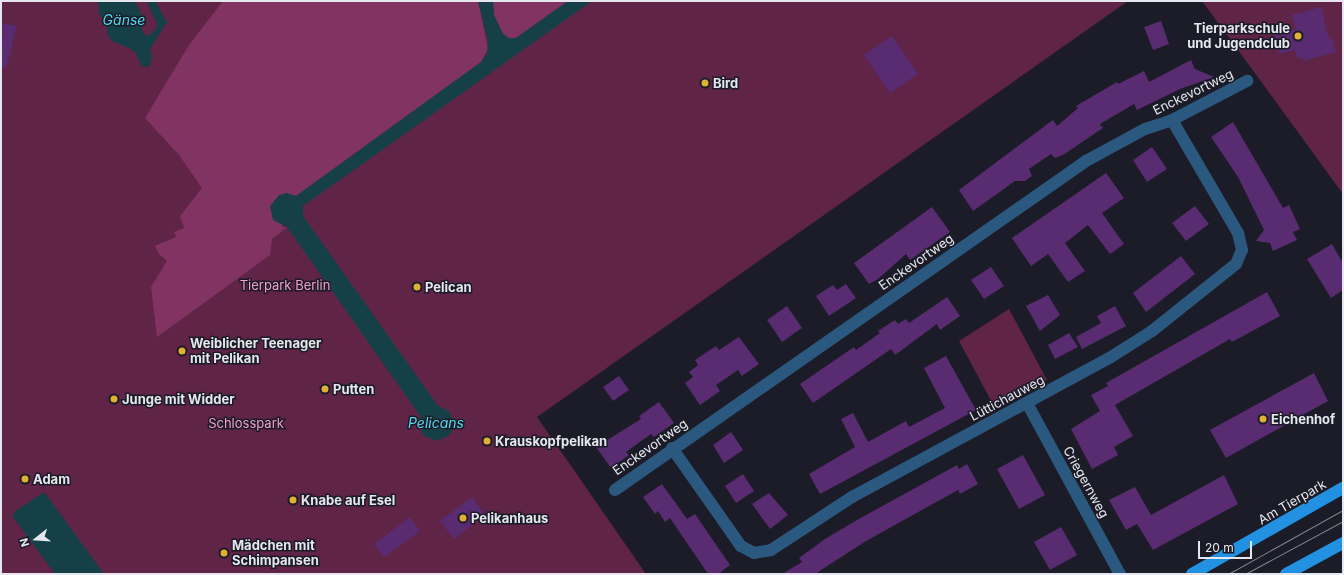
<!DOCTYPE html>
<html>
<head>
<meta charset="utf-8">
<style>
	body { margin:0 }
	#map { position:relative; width:1344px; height:575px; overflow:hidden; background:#1b1c27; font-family:Inter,sans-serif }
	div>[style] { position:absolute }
	.green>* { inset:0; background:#602447 }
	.forest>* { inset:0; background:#813462 }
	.water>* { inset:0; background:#164048 }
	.building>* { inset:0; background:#592b70 }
	.minor>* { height:12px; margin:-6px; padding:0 6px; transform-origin:6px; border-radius:6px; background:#2a587e }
	.major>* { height:12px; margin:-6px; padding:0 6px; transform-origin:6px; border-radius:6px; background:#2291e1 }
	.tram>* { height:1px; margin:-0.5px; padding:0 0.5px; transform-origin:0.5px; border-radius:0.5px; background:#83848d }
	.dots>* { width:11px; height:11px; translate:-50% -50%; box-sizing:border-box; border:2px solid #1b1c27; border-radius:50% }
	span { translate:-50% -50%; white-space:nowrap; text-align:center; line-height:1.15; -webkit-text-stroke:3px #1b1c27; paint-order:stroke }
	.poi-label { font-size:13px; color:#e6e7ee; font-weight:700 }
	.right { translate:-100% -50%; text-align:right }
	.left { translate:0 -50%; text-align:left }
	.street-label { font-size:13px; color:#e6e7ee }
	.park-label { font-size:13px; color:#f69ece }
	.water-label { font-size:14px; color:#52d8f1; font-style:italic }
	.frame { position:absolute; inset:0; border:2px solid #e6e7ee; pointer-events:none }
	.north { position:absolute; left:16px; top:519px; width:40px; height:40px; -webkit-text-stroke:3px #1b1c27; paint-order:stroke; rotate:253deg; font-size:11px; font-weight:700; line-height:16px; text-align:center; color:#e6e7ee }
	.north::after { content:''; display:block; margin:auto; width:14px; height:18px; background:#e6e7ee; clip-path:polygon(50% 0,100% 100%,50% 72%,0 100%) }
	.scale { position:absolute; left:1198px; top:541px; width:54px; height:18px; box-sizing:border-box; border:2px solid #e6e7ee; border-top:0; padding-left:5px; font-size:12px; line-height:14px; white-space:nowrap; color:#e6e7ee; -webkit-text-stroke:3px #1b1c27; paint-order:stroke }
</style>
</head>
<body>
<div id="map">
	<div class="green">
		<i style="clip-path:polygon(1px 1px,1128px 1px,537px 417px,646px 574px,1px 574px)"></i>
		<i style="clip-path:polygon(1202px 1px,1343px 1px,1343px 194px,1257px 76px)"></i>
		<i style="clip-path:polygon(1009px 309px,1047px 380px,995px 408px,959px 341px)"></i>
	</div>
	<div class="forest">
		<i style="clip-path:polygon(223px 1px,478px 1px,488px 49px,481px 62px,296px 196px,286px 193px,282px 227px,287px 227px,272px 239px,270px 255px,157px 337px,151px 287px,167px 261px,159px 254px,155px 246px,176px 237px,174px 232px,184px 228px,180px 216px,202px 188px,179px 155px,145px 118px,189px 45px)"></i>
		<i style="clip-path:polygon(493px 1px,568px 1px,516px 38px,509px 38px,503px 34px,494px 15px)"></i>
	</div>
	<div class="water">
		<i style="clip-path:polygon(98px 1px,135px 1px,142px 16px,142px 29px,145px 35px,148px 36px,156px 29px,157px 24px,147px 1px,155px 1px,167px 22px,150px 49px,152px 58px,149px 67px,141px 66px,136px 53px,129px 48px,112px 41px,107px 34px,107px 25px,99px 14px)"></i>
		<i style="clip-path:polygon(478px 1px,493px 1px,494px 15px,503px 34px,509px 38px,516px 38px,568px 1px,592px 1px,303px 206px,303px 216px,438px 406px,449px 411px,453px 419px,452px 431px,448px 436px,437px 441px,424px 436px,420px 428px,420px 416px,287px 227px,273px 220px,270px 206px,279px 195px,286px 193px,296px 196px,481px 62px,487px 53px,488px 41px)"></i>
		<i style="clip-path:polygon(45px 493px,104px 574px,55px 574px,13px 517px,14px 512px,41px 494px)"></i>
	</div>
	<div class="building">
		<i style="clip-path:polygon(1321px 7px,1329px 39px,1332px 38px,1336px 52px,1303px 61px,1302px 57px,1297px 58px,1295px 50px,1279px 54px,1274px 34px,1296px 29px,1292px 15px)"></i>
		<i style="clip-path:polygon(1161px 21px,1169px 44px,1153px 50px,1144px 27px)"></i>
		<i style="clip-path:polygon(3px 23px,17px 26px,6px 68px,1px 67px)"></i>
		<i style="clip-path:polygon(892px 36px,918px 74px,890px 93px,864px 55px)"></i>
		<i style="clip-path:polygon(1191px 60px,1195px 69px,1214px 77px,1180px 89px,1137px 110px,1134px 104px,1100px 124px,1103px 128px,1063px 155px,1055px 158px,1051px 154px,1029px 169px,1032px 176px,1025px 181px,1015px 181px,973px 211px,959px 190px,1053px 120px,1057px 126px,1078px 108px,1076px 106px,1117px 82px,1118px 84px,1144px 71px,1149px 82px)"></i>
		<i style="clip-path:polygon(1233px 122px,1283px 208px,1289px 205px,1300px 229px,1293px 232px,1297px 240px,1273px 251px,1270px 243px,1256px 241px,1264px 230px,1238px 177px,1211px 137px)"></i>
		<i style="clip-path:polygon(1152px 147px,1167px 169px,1147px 182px,1133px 160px)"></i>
		<i style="clip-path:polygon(1106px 173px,1124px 198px,1102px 213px,1124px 244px,1110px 254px,1088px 225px,1065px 243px,1085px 271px,1068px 282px,1048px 254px,1031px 266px,1012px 238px)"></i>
		<i style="clip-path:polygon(1195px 206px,1209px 224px,1186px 241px,1172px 223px)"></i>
		<i style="clip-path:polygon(932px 207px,950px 232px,910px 260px,906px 254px,878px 279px,869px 284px,854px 263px)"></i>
		<i style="clip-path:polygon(1332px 244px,1343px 263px,1343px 290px,1331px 298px,1307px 259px)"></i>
		<i style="clip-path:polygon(1181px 256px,1195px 274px,1146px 312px,1133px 293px)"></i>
		<i style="clip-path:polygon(991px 267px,1004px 286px,984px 299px,971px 280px)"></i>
		<i style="clip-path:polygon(846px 284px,856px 298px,829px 316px,816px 296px,833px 285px,837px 290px)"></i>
		<i style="clip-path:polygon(1267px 292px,1280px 316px,1232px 342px,1230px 339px,1115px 405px,1133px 436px,1114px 447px,1118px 455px,1092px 469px,1071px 429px,1100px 411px,1091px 395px,1108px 386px,1106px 383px)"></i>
		<i style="clip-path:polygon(1048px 295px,1060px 315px,1040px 331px,1026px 306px)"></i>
		<i style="clip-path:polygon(947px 297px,960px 316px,940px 330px,937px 324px,895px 355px,891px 349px,813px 403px,800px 384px,854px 347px,856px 350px,880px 333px,878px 331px,895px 320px,898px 324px,906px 319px,909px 323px)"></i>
		<i style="clip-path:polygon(787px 306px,802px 328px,782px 342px,767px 320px)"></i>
		<i style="clip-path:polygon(1115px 306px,1126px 326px,1082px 349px,1076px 337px,1101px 323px,1097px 316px)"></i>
		<i style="clip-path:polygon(1069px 333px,1078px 347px,1055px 359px,1048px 345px)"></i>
		<i style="clip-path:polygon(739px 337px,759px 364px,742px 376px,738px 370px,716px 385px,720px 391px,700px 405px,685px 383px,693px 377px,689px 372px,698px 365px,695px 360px,716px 346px,719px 350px)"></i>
		<i style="clip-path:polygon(946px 356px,976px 410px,820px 494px,809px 474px,855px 447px,841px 419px,853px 413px,868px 442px,906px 421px,909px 427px,945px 408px,924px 368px)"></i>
		<i style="clip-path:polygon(1314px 373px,1328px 401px,1226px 458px,1210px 430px)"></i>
		<i style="clip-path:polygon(619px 376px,629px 390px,613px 401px,603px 387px)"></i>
		<i style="clip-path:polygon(659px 402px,674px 423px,654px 437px,651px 434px,626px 452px,629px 455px,611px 468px,596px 447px,641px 419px,639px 416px)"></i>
		<i style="clip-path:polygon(731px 432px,743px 450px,724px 463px,713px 445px)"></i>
		<i style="clip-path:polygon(1023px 455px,1045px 495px,1019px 509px,997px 469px)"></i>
		<i style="clip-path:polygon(967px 464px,978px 484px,960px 494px,958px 490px,866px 541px,815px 574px,782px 574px,802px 562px,799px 558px,825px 539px,857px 520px,957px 465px,959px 469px)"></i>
		<i style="clip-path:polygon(743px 474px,754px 491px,736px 503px,725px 486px)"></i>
		<i style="clip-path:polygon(1224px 475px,1238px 504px,1153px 550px,1137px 524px,1126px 530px,1109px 500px,1135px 487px,1151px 515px)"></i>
		<i style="clip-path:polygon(662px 484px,687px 519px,695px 514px,730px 565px,718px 574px,708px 574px,670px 518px,665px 522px,658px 511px,655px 514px,643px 497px)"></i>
		<i style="clip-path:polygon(769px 493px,788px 515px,770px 529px,752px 504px)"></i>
		<i style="clip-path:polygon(472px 497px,485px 515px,454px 539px,440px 521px)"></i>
		<i style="clip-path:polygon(410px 517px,420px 531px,384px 557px,374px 544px)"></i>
		<i style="clip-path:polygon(1061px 527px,1077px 555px,1050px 570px,1034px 542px)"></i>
	</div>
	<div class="minor">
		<i style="left:1027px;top:403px;width:195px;rotate:61.5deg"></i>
		<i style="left:672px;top:448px;width:120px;rotate:54.9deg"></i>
		<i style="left:741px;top:546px;width:15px;rotate:28deg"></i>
		<i style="left:754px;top:553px;width:17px;rotate:-10deg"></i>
		<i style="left:771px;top:550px;width:97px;rotate:-33.2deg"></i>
		<i style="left:852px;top:497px;width:294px;rotate:-28.4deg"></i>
		<i style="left:1111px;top:357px;width:49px;rotate:-32.4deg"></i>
		<i style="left:1152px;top:331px;width:107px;rotate:-38.6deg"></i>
		<i style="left:1236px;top:264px;width:15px;rotate:-67deg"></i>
		<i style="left:1242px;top:250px;width:17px;rotate:-103deg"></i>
		<i style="left:1238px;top:233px;width:131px;rotate:-120.3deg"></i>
		<i style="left:615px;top:490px;width:575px;rotate:-34.93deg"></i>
		<i style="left:1086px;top:161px;width:67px;rotate:-28.5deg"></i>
		<i style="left:1145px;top:129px;width:28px;rotate:-18deg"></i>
		<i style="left:1172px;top:120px;width:85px;rotate:-27.5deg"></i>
	</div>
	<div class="major">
		<i style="left:1192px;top:574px;width:174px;rotate:-29.7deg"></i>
		<i style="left:1286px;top:574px;width:65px;rotate:-28.5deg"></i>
	</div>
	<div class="tram">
		<i style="left:1228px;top:574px;width:132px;rotate:-29.1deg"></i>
		<i style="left:1245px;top:574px;width:111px;rotate:-28.4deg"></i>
	</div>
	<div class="dots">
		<i style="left:1298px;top:36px;background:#dfb034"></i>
		<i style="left:705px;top:83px;background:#dfb034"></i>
		<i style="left:417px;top:287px;background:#dfb034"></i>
		<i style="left:182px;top:351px;background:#dfb034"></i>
		<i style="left:325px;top:389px;background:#dfb034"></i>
		<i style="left:114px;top:399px;background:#dfb034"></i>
		<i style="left:1263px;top:419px;background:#dfb034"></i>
		<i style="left:487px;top:441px;background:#dfb034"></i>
		<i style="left:25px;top:479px;background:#dfb034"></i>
		<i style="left:293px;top:500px;background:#dfb034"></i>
		<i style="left:463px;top:518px;background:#dfb034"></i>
		<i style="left:224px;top:553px;background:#dfb034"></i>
	</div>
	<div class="poi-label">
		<span class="right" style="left:1290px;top:36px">Tierparkschule<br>und Jugendclub</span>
		<span class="left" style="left:713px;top:83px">Bird</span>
		<span class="left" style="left:425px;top:287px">Pelican</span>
		<span class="left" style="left:190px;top:351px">Weiblicher Teenager<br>mit Pelikan</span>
		<span class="left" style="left:333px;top:389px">Putten</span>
		<span class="left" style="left:122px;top:399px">Junge mit Widder</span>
		<span class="left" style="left:1271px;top:419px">Eichenhof</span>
		<span class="left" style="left:495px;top:441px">Krauskopfpelikan</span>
		<span class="left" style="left:33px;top:479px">Adam</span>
		<span class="left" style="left:301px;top:500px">Knabe auf Esel</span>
		<span class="left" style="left:471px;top:518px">Pelikanhaus</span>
		<span class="left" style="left:232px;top:553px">Mädchen mit<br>Schimpansen</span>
	</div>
	<div class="street-label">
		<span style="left:1193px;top:92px;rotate:-26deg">Enckevortweg</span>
		<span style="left:916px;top:262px;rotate:-35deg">Enckevortweg</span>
		<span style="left:1007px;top:398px;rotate:-28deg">Lüttichauweg</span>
		<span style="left:650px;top:447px;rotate:-35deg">Enckevortweg</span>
		<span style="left:1086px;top:482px;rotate:61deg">Criegernweg</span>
		<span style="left:1292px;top:502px;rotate:-30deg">Am Tierpark</span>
	</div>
	<div class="park-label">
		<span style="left:285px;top:285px">Tierpark Berlin</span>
		<span style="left:246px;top:423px">Schlosspark</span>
	</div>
	<div class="water-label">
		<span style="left:124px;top:20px">Gänse</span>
		<span style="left:436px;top:423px">Pelicans</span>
	</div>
	<div class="frame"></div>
	<div class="north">N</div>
	<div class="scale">20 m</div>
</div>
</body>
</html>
